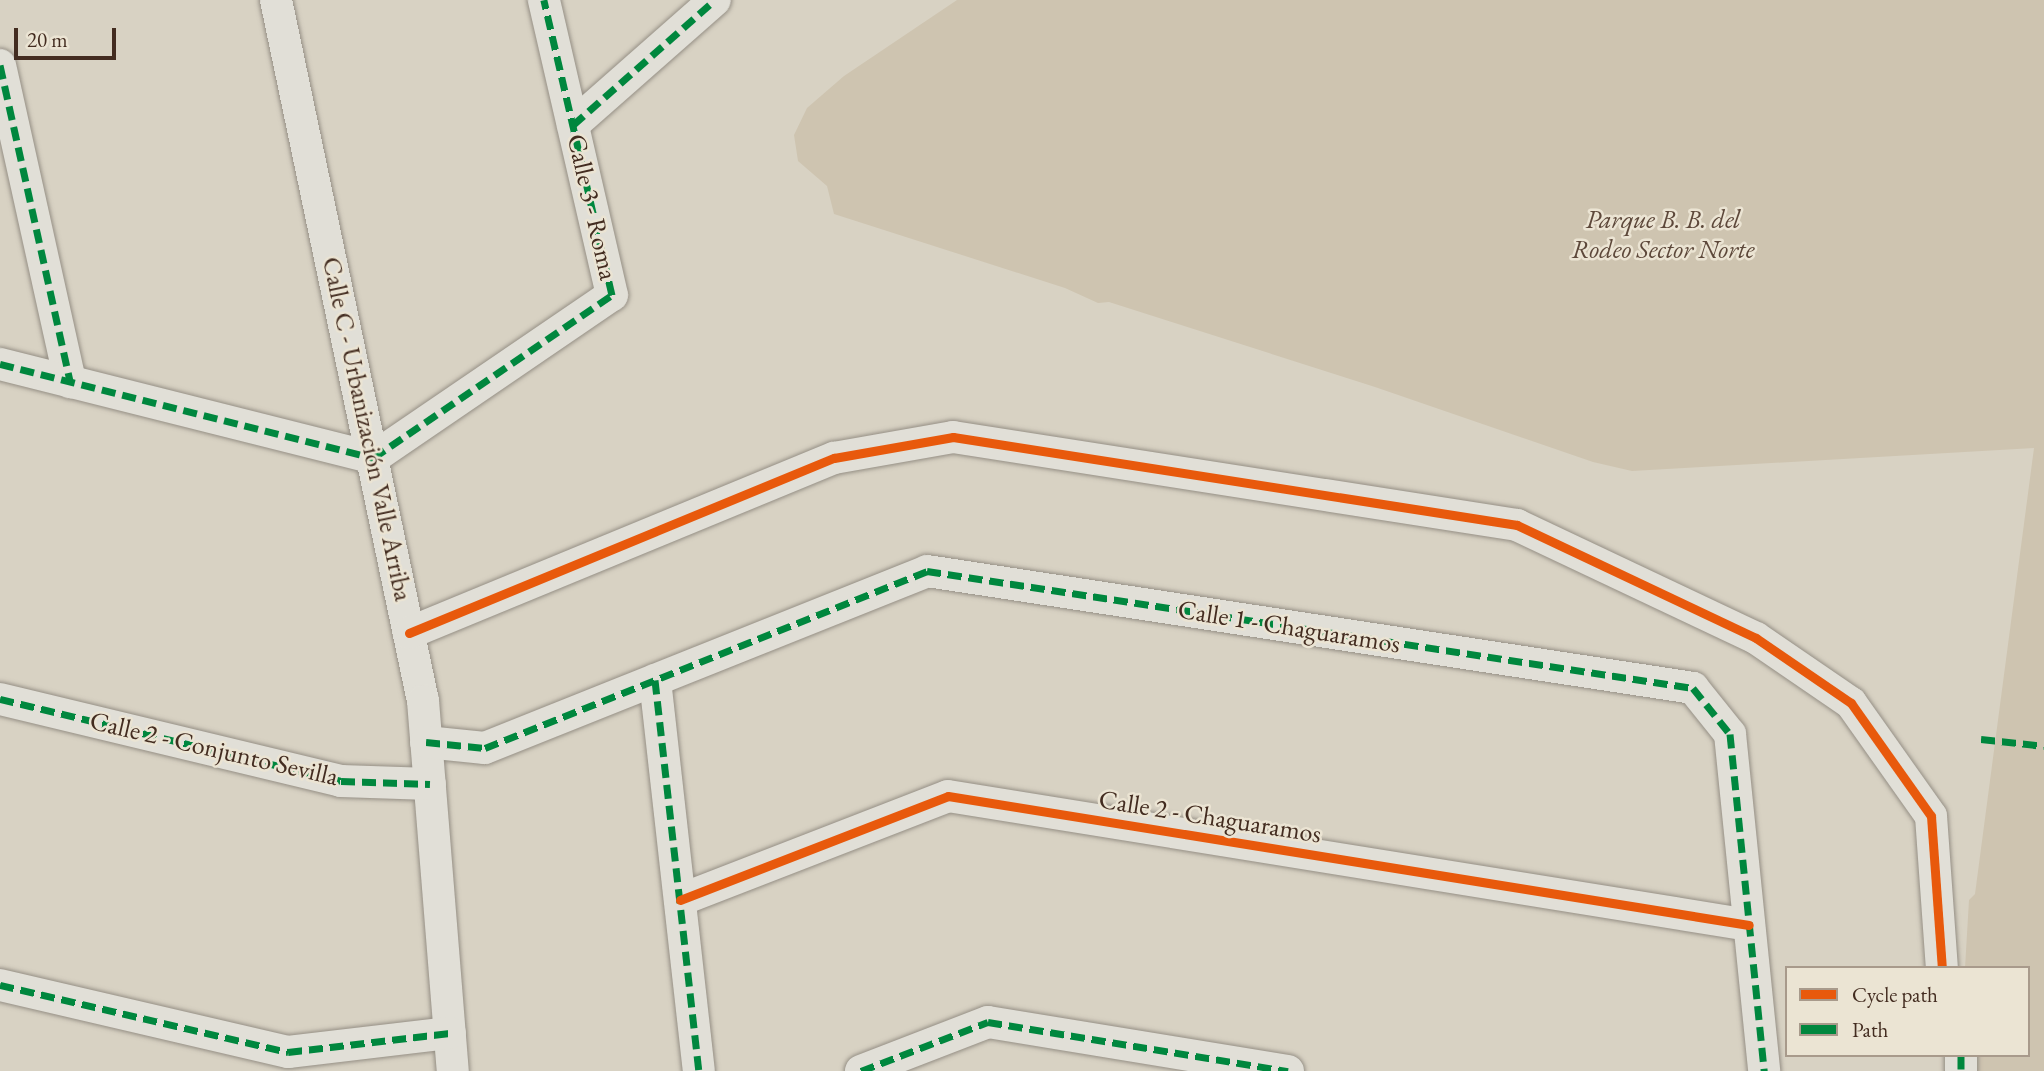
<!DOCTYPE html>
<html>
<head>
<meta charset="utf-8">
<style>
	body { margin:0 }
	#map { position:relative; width:2044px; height:1071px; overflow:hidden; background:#d8d2c3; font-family:"EB Garamond",serif }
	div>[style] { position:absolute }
	.green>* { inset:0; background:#cec4b0 }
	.roads { filter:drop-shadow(0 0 2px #958f85) drop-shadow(0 0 2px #958f85) }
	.minor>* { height:32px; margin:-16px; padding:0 16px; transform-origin:16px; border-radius:16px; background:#e1dfd7 }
	.quiet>* { height:7px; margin-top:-3.5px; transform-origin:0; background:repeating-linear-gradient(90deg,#00873e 0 14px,transparent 0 21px) }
	.cycleway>* { height:9px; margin:-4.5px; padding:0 4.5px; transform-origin:4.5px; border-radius:4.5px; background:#e8590c }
	span { translate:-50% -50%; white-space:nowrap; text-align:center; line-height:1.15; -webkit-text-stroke:5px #ebe4d3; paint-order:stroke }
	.street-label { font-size:26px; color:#432c20 }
	.park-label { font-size:26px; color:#5d483a; font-style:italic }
	.legend { position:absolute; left:1785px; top:966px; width:245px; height:91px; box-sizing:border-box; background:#ebe4d3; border:2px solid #a89a8b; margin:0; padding:9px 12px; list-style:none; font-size:21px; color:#432c20 }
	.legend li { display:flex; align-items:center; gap:14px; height:35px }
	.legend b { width:35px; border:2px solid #a89a8b }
	.scale { position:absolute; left:14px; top:28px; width:102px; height:32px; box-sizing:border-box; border:4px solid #432c20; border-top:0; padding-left:9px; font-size:21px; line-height:24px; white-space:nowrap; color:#432c20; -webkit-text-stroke:5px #ebe4d3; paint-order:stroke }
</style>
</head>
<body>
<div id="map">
	<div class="green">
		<i style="clip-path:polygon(957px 0,2044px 0,2044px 1071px,1944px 1071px,1954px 1055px,2028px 1055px,2028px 968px,1965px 968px,1969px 900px,1975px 894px,2034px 448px,1632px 471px,1593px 462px,1375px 387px,1109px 302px,1098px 303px,1065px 288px,834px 214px,827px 186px,798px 161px,794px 135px,807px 108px,844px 76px)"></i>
	</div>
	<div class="roads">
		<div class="minor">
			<i style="left:276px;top:0;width:716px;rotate:78.16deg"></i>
			<i style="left:423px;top:701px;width:371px;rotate:85.4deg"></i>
			<i style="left:0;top:65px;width:325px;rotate:77.5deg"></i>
			<i style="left:573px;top:125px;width:189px;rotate:-41.4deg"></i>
			<i style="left:0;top:364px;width:385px;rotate:14.1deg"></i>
			<i style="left:373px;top:458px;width:289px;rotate:-34.3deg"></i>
			<i style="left:612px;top:295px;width:303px;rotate:-103deg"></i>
			<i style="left:409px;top:633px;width:460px;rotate:-22.4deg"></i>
			<i style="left:834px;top:458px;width:121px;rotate:-10deg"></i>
			<i style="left:953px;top:437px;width:571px;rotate:8.87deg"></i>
			<i style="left:1517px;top:525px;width:264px;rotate:25.3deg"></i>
			<i style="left:1756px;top:638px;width:115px;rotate:34.4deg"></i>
			<i style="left:1851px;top:703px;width:138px;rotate:54.7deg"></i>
			<i style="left:1931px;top:816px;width:152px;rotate:85.9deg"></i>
			<i style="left:655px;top:680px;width:393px;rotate:83.6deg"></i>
			<i style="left:0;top:699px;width:351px;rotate:13.5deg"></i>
			<i style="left:341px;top:781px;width:89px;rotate:1.9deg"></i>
			<i style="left:426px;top:742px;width:59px;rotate:5.8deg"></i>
			<i style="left:485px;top:748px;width:476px;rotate:-21.8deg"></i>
			<i style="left:927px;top:571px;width:775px;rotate:8.68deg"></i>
			<i style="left:1693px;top:688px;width:59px;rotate:51.2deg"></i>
			<i style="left:1730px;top:734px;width:339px;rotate:84.2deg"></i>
			<i style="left:680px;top:900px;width:287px;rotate:-21.2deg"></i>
			<i style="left:948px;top:796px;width:811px;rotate:9.15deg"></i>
			<i style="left:0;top:985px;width:296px;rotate:13.1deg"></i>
			<i style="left:288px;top:1052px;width:163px;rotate:-6.7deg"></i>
			<i style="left:1961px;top:1055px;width:16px;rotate:90deg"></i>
			<i style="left:861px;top:1071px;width:136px;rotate:-21.1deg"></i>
			<i style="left:988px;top:1022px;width:304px;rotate:9.3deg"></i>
		</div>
	</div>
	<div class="quiet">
		<i style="left:0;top:65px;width:325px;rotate:77.5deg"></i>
		<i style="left:573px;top:125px;width:189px;rotate:-41.4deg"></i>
		<i style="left:0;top:364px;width:385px;rotate:14.1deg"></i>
		<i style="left:373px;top:458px;width:289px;rotate:-34.3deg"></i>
		<i style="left:612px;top:295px;width:303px;rotate:-103deg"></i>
		<i style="left:655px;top:680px;width:393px;rotate:83.6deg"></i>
		<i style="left:0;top:699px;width:351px;rotate:13.5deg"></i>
		<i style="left:341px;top:781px;width:89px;rotate:1.9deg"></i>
		<i style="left:1981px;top:739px;width:63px;rotate:6.3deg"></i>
		<i style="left:426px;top:742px;width:59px;rotate:5.8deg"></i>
		<i style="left:485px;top:748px;width:476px;rotate:-21.8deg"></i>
		<i style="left:927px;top:571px;width:775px;rotate:8.68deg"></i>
		<i style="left:1693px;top:688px;width:59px;rotate:51.2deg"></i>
		<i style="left:1730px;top:734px;width:339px;rotate:84.2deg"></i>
		<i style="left:0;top:985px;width:296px;rotate:13.1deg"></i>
		<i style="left:288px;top:1052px;width:163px;rotate:-6.7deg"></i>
		<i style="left:1961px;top:1055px;width:16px;rotate:90deg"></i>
		<i style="left:861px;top:1071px;width:136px;rotate:-21.1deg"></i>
		<i style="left:988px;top:1022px;width:304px;rotate:9.3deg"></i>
	</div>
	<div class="cycleway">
		<i style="left:409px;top:633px;width:460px;rotate:-22.4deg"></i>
		<i style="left:834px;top:458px;width:121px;rotate:-10deg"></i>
		<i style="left:953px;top:437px;width:571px;rotate:8.87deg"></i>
		<i style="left:1517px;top:525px;width:264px;rotate:25.3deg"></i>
		<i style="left:1756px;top:638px;width:115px;rotate:34.4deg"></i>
		<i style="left:1851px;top:703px;width:138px;rotate:54.7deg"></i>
		<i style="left:1931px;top:816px;width:152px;rotate:85.9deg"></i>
		<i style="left:680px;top:900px;width:287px;rotate:-21.2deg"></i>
		<i style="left:948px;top:796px;width:811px;rotate:9.15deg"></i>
	</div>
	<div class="street-label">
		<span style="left:592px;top:207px;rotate:77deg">Calle 3 - Roma</span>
		<span style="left:367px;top:429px;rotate:78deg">Calle C - Urbanización Valle Arriba</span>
		<span style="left:1289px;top:627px;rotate:9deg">Calle 1 - Chaguaramos</span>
		<span style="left:214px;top:749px;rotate:13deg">Calle 2 - Conjunto Sevilla</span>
		<span style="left:1210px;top:817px;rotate:9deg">Calle 2 - Chaguaramos</span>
	</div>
	<div class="park-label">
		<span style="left:1663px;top:235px">Parque B. B. del<br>Rodeo Sector Norte</span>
	</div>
	<ul class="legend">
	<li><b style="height:9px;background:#e8590c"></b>Cycle path</li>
	<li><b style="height:9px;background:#00873e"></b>Path</li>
	</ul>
	<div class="scale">20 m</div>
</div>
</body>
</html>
